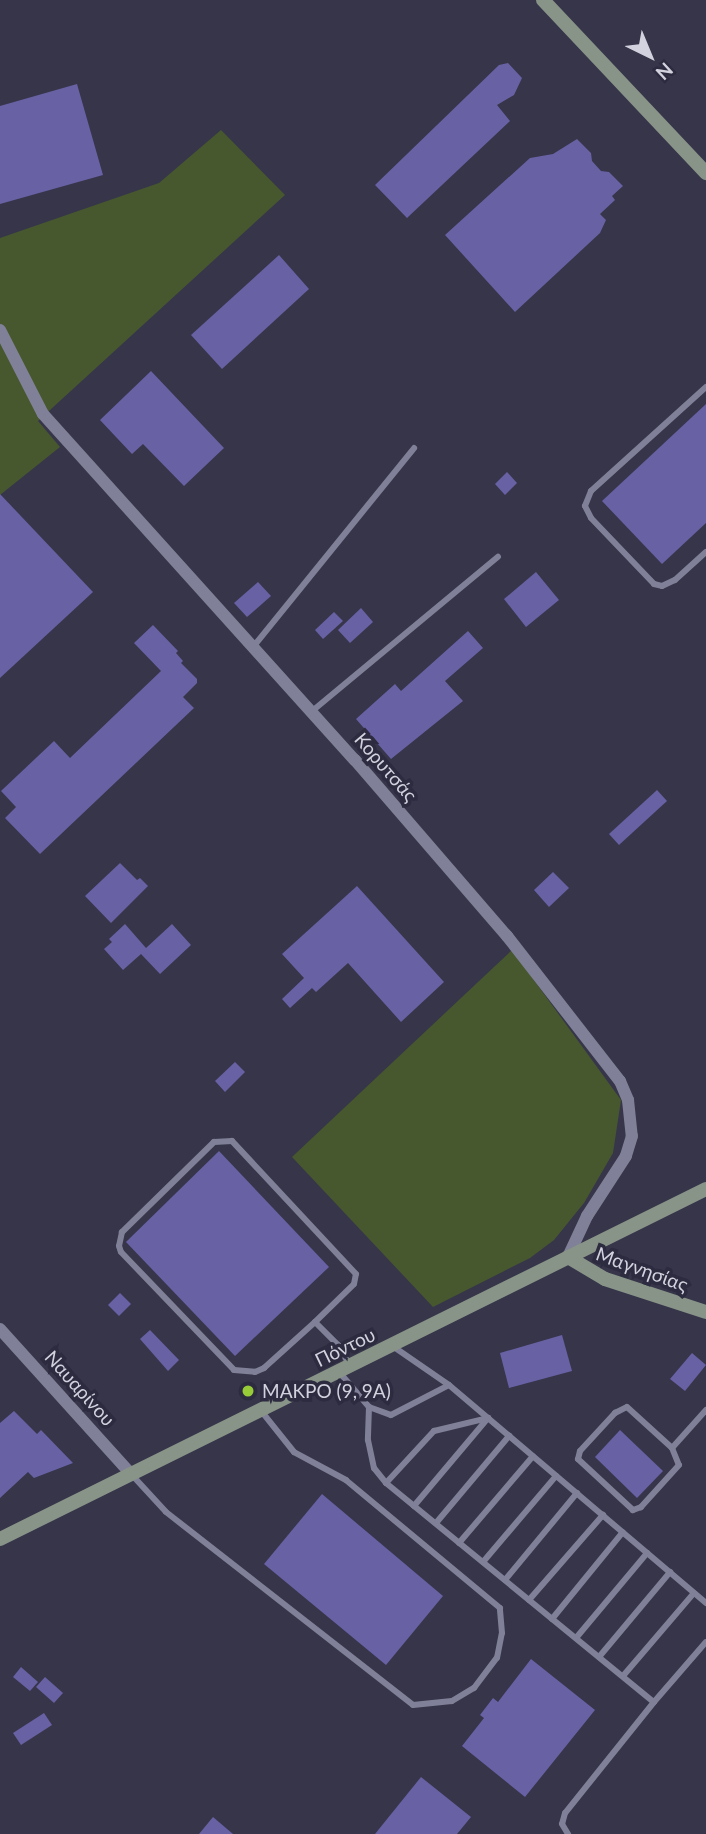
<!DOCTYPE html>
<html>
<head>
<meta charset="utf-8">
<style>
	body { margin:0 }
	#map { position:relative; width:706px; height:1834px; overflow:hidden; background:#36354a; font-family:Lato,sans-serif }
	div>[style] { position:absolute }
	.green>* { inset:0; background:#47582f }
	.building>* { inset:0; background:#6861a4 }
	.lane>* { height:6px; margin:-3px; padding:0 3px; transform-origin:3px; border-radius:3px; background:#808098 }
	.street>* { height:12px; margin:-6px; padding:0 6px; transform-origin:6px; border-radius:6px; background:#808098 }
	.secondary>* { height:14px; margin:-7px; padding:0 7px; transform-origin:7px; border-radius:7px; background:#899488 }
	.dots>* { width:19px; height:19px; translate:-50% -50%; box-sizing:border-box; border:4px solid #2c2b3f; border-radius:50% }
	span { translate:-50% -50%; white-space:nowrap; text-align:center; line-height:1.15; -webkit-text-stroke:7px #2c2b3f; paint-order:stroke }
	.street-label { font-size:19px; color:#d2d2df }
	.poi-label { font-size:19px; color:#d2d2df }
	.left { translate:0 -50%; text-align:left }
	.north { position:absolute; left:615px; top:21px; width:70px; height:70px; -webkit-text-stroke:5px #2c2b3f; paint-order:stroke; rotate:137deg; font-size:19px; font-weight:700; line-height:28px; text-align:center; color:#d2d2df }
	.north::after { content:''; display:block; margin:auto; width:24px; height:32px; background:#d2d2df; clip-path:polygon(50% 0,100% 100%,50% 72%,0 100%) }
</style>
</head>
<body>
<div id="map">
	<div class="green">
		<i style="clip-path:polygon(221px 130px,285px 195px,38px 421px,60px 447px,0 495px,0 238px,159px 183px)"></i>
		<i style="clip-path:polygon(512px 950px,621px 1100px,613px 1153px,584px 1203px,554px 1240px,530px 1258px,433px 1307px,292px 1157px)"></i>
	</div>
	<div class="building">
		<i style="clip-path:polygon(508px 63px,522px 78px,514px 95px,497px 105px,510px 121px,407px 218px,375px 185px,499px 65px)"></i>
		<i style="clip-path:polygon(77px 84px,103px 175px,0 204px,0 106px)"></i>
		<i style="clip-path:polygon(577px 139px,591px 153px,592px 161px,601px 171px,609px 172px,623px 186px,612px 196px,615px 200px,600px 214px,606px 220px,600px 233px,515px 312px,445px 235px,530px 158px,553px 154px)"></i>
		<i style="clip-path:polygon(279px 255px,309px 289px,222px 369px,191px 335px)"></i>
		<i style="clip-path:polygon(151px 371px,224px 448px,184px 486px,143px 444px,132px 454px,100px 420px)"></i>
		<i style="clip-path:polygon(706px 404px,706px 523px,662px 564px,602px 501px)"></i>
		<i style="clip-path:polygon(507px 472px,517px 483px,505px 495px,495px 484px)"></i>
		<i style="clip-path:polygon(0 494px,93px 592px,0 678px)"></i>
		<i style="clip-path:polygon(536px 572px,559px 600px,526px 627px,504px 599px)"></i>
		<i style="clip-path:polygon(258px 582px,271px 596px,247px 617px,234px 603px)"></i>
		<i style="clip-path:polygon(361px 608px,373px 622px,350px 643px,338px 630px)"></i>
		<i style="clip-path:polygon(334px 612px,343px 621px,323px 639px,315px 630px)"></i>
		<i style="clip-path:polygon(153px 625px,178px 651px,176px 653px,183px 661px,181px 663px,197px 679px,197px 683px,183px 697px,194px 708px,40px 854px,5px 818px,16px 807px,1px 791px,54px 741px,70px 758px,161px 671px,134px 643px)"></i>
		<i style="clip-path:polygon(468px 631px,483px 648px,445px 681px,463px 701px,391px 759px,356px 719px,395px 684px,401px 691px)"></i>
		<i style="clip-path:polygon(657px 790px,667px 801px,619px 845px,609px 834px)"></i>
		<i style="clip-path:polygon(120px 863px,137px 880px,140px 878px,148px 886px,111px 923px,85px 896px)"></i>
		<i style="clip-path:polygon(553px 872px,569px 888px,549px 907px,534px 890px)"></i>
		<i style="clip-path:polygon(357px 886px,444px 982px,401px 1022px,348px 963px,316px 992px,312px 988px,290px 1008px,282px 999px,304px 978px,282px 954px)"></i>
		<i style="clip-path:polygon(125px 924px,146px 948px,172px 924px,191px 945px,160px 974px,141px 954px,123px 970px,104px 949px,112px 942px,109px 939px)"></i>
		<i style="clip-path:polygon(235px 1062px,245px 1072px,225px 1092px,215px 1081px)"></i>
		<i style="clip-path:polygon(219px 1151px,329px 1267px,235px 1356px,126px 1242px)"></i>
		<i style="clip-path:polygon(120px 1293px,131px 1304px,119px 1316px,108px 1305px)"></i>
		<i style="clip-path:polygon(150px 1330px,179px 1360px,168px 1371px,140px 1339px)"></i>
		<i style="clip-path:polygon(562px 1335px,572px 1371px,509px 1388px,500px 1353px)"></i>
		<i style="clip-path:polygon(692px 1353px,706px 1365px,685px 1391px,670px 1379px)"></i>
		<i style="clip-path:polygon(14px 1411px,37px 1434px,41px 1430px,73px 1463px,34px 1478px,28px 1472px,0 1498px,0 1423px)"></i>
		<i style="clip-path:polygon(620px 1430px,663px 1471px,637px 1498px,595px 1457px)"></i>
		<i style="clip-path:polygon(322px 1494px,443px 1596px,386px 1665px,264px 1564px)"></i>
		<i style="clip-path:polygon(531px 1659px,595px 1710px,525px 1797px,462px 1746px,484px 1718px,480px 1715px,493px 1698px,498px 1702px)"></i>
		<i style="clip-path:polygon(21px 1667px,38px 1682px,30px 1691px,13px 1677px)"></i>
		<i style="clip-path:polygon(45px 1677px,63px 1693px,54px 1703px,36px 1687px)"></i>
		<i style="clip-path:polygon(44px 1713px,52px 1725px,21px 1745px,13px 1733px)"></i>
		<i style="clip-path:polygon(421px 1777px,471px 1817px,457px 1834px,375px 1834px)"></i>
		<i style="clip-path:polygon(213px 1817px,233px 1834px,199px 1834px)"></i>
	</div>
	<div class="lane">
		<i style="left:706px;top:387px;width:155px;rotate:137.9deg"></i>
		<i style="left:591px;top:491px;width:16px;rotate:112deg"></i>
		<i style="left:585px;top:506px;width:13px;rotate:63deg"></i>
		<i style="left:591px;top:518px;width:91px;rotate:46.3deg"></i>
		<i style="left:654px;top:584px;width:8px;rotate:14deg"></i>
		<i style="left:662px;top:586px;width:14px;rotate:-25deg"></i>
		<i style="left:675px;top:580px;width:42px;rotate:-42.1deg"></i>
		<i style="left:253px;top:647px;width:256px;rotate:-51deg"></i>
		<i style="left:311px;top:712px;width:243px;rotate:-39.7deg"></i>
		<i style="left:315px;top:1322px;width:54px;rotate:-44.3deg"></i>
		<i style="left:354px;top:1284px;width:10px;rotate:-79deg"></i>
		<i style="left:356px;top:1274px;width:182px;rotate:-133deg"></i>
		<i style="left:232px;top:1141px;width:18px;rotate:177deg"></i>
		<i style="left:214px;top:1142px;width:129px;rotate:135.6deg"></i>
		<i style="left:122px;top:1232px;width:14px;rotate:102deg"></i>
		<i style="left:119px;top:1246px;width:6px;rotate:72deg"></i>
		<i style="left:121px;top:1252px;width:163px;rotate:46.2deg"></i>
		<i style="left:234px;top:1370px;width:21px;rotate:5deg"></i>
		<i style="left:255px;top:1372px;width:10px;rotate:-24deg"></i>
		<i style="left:264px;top:1368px;width:69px;rotate:-42deg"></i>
		<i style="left:315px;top:1322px;width:33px;rotate:45deg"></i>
		<i style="left:338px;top:1345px;width:22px;rotate:60deg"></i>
		<i style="left:391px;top:1345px;width:70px;rotate:34.6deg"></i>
		<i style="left:449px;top:1385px;width:337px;rotate:40.3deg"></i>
		<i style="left:340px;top:1373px;width:45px;rotate:49.5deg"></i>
		<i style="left:369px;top:1407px;width:33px;rotate:92deg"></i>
		<i style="left:368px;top:1440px;width:29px;rotate:78deg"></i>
		<i style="left:374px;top:1468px;width:19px;rotate:51deg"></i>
		<i style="left:386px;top:1483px;width:346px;rotate:39.3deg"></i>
		<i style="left:654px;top:1702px;width:142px;rotate:128.7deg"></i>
		<i style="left:565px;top:1813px;width:11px;rotate:105deg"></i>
		<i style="left:562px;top:1824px;width:12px;rotate:59deg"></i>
		<i style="left:369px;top:1407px;width:23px;rotate:20deg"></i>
		<i style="left:391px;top:1415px;width:65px;rotate:-27.3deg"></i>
		<i style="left:627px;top:1407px;width:61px;rotate:42.3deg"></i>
		<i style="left:672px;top:1448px;width:18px;rotate:68deg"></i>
		<i style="left:679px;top:1465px;width:57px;rotate:132.1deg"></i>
		<i style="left:641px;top:1507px;width:9px;rotate:159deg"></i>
		<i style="left:633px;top:1510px;width:75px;rotate:-137.2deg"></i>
		<i style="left:578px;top:1459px;width:8px;rotate:-76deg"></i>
		<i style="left:580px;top:1451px;width:52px;rotate:-47.4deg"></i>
		<i style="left:615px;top:1413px;width:13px;rotate:-27deg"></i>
		<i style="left:672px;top:1448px;width:51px;rotate:-48.2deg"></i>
		<i style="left:132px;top:1475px;width:50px;rotate:47.4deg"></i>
		<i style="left:166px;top:1512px;width:313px;rotate:38deg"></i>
		<i style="left:413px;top:1705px;width:39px;rotate:-6deg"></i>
		<i style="left:452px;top:1701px;width:26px;rotate:-31deg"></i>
		<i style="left:474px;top:1688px;width:38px;rotate:-53deg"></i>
		<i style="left:497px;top:1658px;width:25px;rotate:-79deg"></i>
		<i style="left:502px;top:1633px;width:25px;rotate:-95deg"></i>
		<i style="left:500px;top:1608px;width:200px;rotate:-140.3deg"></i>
		<i style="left:346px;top:1480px;width:59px;rotate:-151.7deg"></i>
		<i style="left:294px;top:1452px;width:51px;rotate:-128.7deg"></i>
		<i style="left:386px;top:1483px;width:71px;rotate:-47.3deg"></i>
		<i style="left:434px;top:1431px;width:56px;rotate:-13.5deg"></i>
		<i style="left:488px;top:1418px;width:115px;rotate:130.1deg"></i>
		<i style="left:436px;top:1523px;width:114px;rotate:-50deg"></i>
		<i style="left:459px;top:1543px;width:114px;rotate:-49.6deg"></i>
		<i style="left:483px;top:1562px;width:113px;rotate:-49.7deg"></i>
		<i style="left:505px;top:1580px;width:113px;rotate:-50.4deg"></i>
		<i style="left:529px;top:1600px;width:113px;rotate:-49deg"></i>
		<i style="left:552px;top:1619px;width:112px;rotate:-50.8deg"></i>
		<i style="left:576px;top:1638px;width:111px;rotate:-50.1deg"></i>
		<i style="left:599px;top:1657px;width:111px;rotate:-50.1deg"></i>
		<i style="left:623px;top:1676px;width:109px;rotate:-49.5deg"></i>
		<i style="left:654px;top:1702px;width:79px;rotate:-49.1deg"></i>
	</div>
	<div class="street">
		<i style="left:0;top:330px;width:94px;rotate:62.9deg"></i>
		<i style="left:43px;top:414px;width:466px;rotate:48deg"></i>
		<i style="left:355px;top:760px;width:233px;rotate:49.2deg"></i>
		<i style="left:507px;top:936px;width:184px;rotate:52.1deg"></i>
		<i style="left:620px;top:1081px;width:21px;rotate:67deg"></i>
		<i style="left:628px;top:1100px;width:36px;rotate:84deg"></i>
		<i style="left:632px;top:1136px;width:21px;rotate:107deg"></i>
		<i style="left:626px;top:1156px;width:72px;rotate:123deg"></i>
		<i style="left:587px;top:1216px;width:45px;rotate:114.9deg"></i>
		<i style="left:0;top:1329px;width:195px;rotate:47.9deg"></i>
	</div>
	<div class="secondary">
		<i style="left:543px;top:0;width:238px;rotate:46.7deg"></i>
		<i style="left:568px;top:1257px;width:43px;rotate:30.7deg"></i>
		<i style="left:605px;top:1279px;width:106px;rotate:18.1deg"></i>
		<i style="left:0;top:1539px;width:788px;rotate:-26.37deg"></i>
	</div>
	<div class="dots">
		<i style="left:248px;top:1391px;background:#97cb38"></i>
	</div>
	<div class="street-label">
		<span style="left:386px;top:767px;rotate:49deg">Κορυτσάς</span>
		<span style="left:642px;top:1269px;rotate:20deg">Μαγνησίας</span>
		<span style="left:345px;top:1347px;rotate:-26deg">Πόντου</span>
		<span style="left:80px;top:1388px;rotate:48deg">Ναυαρίνου</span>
	</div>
	<div class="poi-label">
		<span class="left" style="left:262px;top:1391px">ΜΑΚΡΟ (9, 9Α)</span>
	</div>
	<div class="north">N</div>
</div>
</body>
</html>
